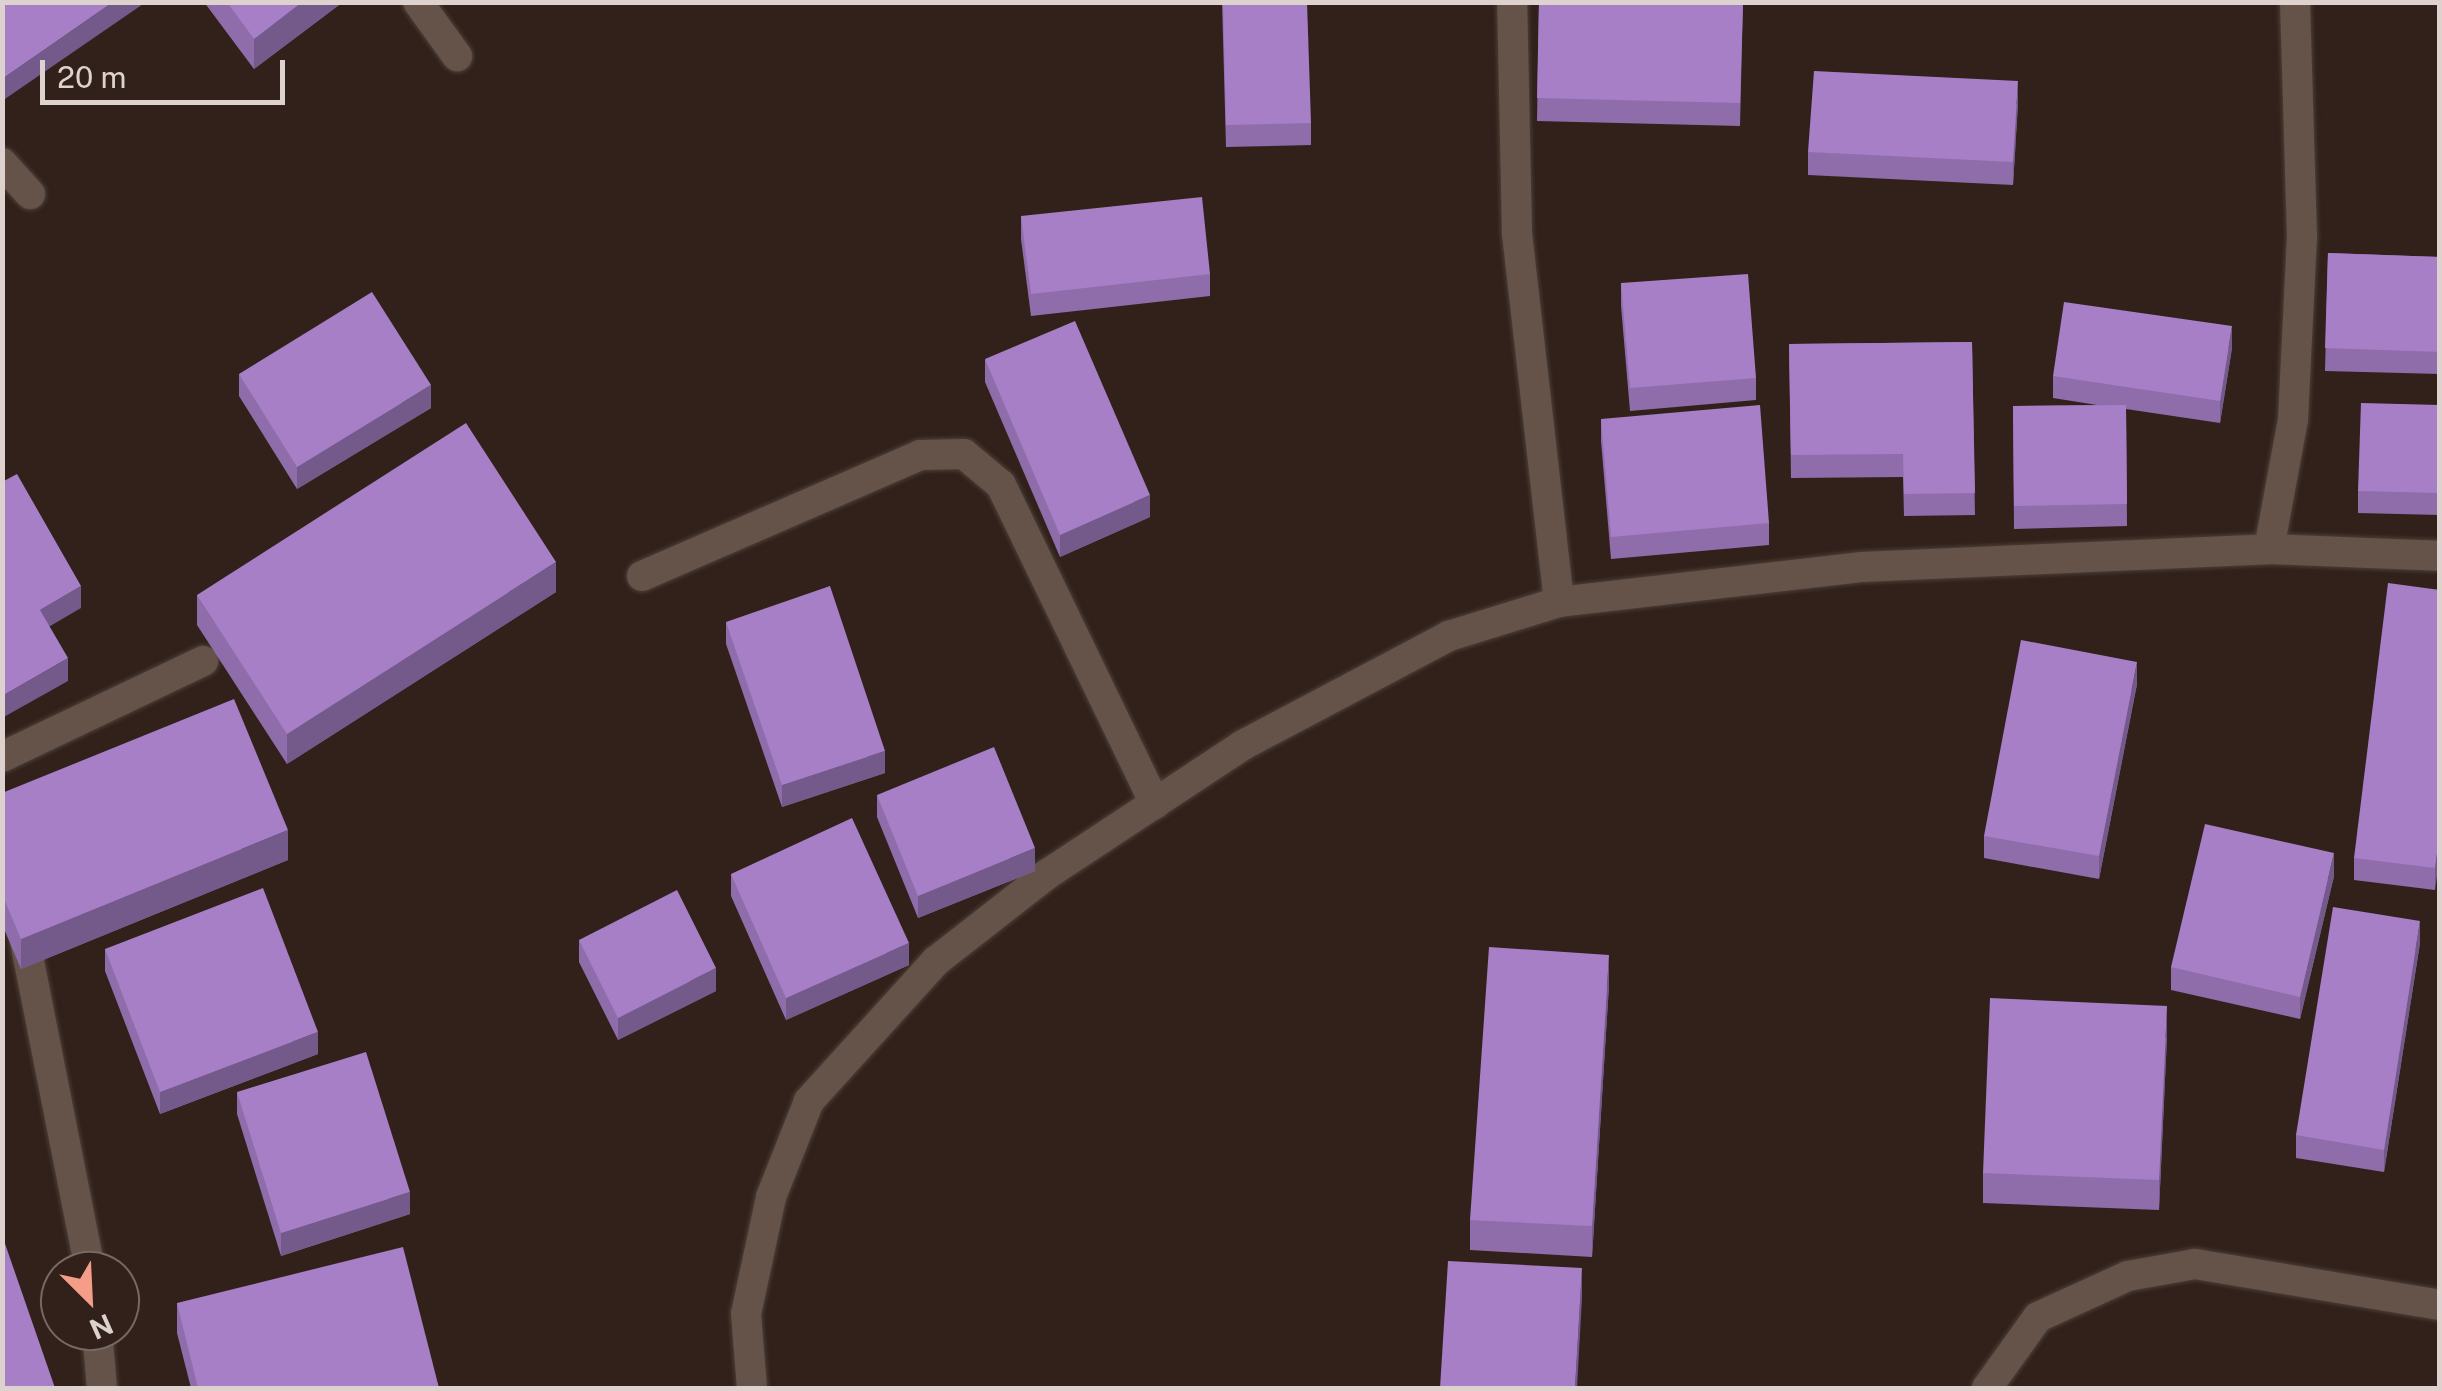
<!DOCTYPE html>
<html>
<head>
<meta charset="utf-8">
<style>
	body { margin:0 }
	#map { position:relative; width:2442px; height:1391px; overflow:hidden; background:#31211a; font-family:"Public Sans",sans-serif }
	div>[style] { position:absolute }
	.roads { filter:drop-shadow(0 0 2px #4c3f39) drop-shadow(0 0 2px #4c3f39) }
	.street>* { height:30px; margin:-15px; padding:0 15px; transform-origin:15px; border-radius:15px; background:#65534a }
	.wall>* { inset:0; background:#8f6dab }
	.shaded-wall>* { inset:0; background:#74598b }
	.building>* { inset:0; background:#a67fc7 }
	span { translate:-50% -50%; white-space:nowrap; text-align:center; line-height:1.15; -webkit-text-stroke:10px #31211a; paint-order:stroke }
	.frame { position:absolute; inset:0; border:5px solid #ddd2cd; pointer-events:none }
	.north { position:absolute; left:40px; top:1251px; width:100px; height:100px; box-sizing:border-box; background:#31211a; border:2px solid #766862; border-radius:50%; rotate:156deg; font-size:28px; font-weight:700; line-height:40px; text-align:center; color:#ddd2cd }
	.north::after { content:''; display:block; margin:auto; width:35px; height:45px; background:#f49e8a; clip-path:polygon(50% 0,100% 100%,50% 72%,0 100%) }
	.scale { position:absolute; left:40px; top:60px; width:245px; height:45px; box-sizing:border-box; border:5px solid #ddd2cd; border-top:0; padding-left:12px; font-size:30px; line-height:35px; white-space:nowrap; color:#ddd2cd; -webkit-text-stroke:8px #31211a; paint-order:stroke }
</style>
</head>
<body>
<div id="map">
	<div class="roads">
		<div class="street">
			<i style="left:418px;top:2px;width:67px;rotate:54.2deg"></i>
			<i style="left:2px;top:163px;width:42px;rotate:47.9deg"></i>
			<i style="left:2269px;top:549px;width:131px;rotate:-79.5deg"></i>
			<i style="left:2293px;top:420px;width:183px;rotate:-87.2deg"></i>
			<i style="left:2302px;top:237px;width:235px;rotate:-91.7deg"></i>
			<i style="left:642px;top:576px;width:303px;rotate:-23.5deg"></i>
			<i style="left:920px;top:455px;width:44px;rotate:-1.3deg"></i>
			<i style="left:964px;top:454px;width:48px;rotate:40deg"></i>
			<i style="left:1001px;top:485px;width:354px;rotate:64.2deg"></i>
			<i style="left:1559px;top:602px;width:304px;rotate:-6.6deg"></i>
			<i style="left:1861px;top:567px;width:408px;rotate:-2.5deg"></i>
			<i style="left:2269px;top:549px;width:171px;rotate:2.3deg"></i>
			<i style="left:2px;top:757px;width:223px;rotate:-25.5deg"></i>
			<i style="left:22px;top:926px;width:352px;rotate:78.8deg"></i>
			<i style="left:97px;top:1331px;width:57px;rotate:85deg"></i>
			<i style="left:752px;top:1388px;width:74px;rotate:-94.6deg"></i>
			<i style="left:746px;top:1314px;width:120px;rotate:-77.9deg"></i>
			<i style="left:771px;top:1197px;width:103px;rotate:-68.4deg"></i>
			<i style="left:809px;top:1101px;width:189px;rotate:-47.8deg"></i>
			<i style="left:936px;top:961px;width:140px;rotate:-38deg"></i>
			<i style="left:1046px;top:875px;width:236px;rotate:-33.4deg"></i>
			<i style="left:1243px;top:745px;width:233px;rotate:-27.9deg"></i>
			<i style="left:1449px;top:636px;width:115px;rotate:-17.2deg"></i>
			<i style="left:1559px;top:602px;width:371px;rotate:-96.5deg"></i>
			<i style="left:1517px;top:233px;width:231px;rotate:-91.2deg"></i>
			<i style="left:1987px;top:1388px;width:87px;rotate:-54.3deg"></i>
			<i style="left:2038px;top:1317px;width:99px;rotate:-24.5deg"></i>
			<i style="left:2128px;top:1276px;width:68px;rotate:-10.2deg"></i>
			<i style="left:2195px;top:1264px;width:248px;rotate:9.5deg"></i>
		</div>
	</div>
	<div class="wall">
		<i style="clip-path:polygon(204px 2px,343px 2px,254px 69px)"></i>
		<i style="clip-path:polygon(1222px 2px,1311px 123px,1311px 145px,1226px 147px)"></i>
		<i style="clip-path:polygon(1539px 2px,1743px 2px,1740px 126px,1537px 121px)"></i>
		<i style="clip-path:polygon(2018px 104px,2013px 185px,1808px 175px,1808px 152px)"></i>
		<i style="clip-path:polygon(1021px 216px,1210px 274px,1210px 296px,1031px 316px,1021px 239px)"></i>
		<i style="clip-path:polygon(2328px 253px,2440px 257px,2440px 374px,2325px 371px)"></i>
		<i style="clip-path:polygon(1621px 283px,1756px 378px,1756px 400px,1630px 411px,1621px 306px)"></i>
		<i style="clip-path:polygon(1972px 342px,1975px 515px,1904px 516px,1903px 477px,1791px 478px,1789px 344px)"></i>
		<i style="clip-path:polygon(2232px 348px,2220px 423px,2126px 409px,2127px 526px,2014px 529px,2013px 406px,2097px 405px,2053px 398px,2053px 376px)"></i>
		<i style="clip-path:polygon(985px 359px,1150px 517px,1060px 557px,985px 382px)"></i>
		<i style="clip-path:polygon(239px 374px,431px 408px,297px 489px,239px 396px)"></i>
		<i style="clip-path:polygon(2440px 405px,2440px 515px,2358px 513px,2358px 491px)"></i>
		<i style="clip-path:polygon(1601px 419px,1769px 523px,1769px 545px,1611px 559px,1601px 441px)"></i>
		<i style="clip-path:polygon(2440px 590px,2435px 890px,2354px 880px,2354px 858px)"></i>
		<i style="clip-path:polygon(556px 592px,287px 764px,197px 625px,197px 595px)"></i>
		<i style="clip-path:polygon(726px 622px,885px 773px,782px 807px,726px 644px)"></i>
		<i style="clip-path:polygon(2137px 684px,2099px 879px,1984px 858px,1984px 836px)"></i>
		<i style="clip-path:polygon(2px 793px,288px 860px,21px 969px,2px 924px)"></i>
		<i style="clip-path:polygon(877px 795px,1035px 871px,918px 918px,877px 817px)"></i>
		<i style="clip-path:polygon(731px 874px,909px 965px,786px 1020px,731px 896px)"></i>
		<i style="clip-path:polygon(2334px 876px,2300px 1019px,2171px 990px,2171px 967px)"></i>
		<i style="clip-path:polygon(579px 940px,716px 991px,618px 1040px,579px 962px)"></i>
		<i style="clip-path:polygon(2420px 943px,2384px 1172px,2296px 1158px,2296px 1135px)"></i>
		<i style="clip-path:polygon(105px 949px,318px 1054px,160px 1114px,105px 971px)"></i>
		<i style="clip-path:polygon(1609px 985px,1592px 1257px,1470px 1250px,1470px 1220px)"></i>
		<i style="clip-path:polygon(2167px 1036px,2159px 1210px,1983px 1203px,1983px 1173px)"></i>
		<i style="clip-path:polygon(237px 1092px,410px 1214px,281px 1256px,237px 1114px)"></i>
		<i style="clip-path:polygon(177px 1303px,439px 1388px,191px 1388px,177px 1333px)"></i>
	</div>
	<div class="shaded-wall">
		<i style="clip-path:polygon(113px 2px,146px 2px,2px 101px,2px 79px)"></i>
		<i style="clip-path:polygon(302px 2px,343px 2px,254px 69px,254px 39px)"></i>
		<i style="clip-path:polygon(2018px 81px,2018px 104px,2013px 185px,2013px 162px)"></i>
		<i style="clip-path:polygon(2232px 326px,2232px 348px,2220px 423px,2220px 401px)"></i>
		<i style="clip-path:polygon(431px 385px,431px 408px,297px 489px,297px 467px)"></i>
		<i style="clip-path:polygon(1150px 495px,1150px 517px,1060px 557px,1060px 535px)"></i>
		<i style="clip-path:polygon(556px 562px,556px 592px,287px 764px,287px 734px)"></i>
		<i style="clip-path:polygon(81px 586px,81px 608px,40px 632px,40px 610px)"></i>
		<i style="clip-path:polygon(68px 658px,68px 681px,2px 718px,2px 696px)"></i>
		<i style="clip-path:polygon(2137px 662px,2137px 684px,2099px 879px,2099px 856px)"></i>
		<i style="clip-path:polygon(885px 751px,885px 773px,782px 807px,782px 785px)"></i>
		<i style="clip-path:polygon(288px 830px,288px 860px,21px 969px,21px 939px)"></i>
		<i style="clip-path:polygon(2440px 833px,2440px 856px,2435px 890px,2435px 868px)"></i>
		<i style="clip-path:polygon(1035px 848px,1035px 871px,918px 918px,918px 896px)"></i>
		<i style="clip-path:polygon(2334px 853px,2334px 876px,2300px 1019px,2300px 997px)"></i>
		<i style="clip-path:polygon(2420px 921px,2420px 943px,2384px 1172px,2384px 1150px)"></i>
		<i style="clip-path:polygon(909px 943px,909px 965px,786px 1020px,786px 998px)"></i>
		<i style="clip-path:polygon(1609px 955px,1609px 985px,1592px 1257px,1592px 1226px)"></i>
		<i style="clip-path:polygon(716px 968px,716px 991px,618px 1040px,618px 1018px)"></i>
		<i style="clip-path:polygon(2167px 1006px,2167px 1036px,2159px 1210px,2159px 1180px)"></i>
		<i style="clip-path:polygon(318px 1032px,318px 1054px,160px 1114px,160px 1092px)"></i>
		<i style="clip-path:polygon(410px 1192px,410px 1214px,281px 1256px,281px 1233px)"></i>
		<i style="clip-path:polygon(1582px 1268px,1582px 1298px,1577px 1388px,1575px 1388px)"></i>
	</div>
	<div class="building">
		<i style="clip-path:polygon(2px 2px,113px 2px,2px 79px)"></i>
		<i style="clip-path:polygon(227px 2px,302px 2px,254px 39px)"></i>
		<i style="clip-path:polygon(1223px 2px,1307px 2px,1311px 123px,1226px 125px)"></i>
		<i style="clip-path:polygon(1539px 2px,1743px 2px,1740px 103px,1537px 98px)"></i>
		<i style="clip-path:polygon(1814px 71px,2018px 81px,2013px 162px,1808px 152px)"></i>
		<i style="clip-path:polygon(1202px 197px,1210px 274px,1031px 294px,1021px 216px)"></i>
		<i style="clip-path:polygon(2328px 253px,2440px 257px,2440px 352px,2325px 348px)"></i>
		<i style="clip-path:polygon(1748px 274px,1756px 378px,1630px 388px,1621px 283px)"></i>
		<i style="clip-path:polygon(372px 292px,431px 385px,297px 467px,239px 374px)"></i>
		<i style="clip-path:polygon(2064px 302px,2232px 326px,2220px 401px,2053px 376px)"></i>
		<i style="clip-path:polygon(1075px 321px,1150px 495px,1060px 535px,985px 359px)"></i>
		<i style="clip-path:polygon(1972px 342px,1975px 493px,1904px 494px,1903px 454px,1791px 455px,1789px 344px)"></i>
		<i style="clip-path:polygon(2361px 403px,2440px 405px,2440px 493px,2358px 491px)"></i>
		<i style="clip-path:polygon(1760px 405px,1769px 523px,1611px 537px,1601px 419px)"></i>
		<i style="clip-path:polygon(2126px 405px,2127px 504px,2014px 506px,2013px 406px)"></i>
		<i style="clip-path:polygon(466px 423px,556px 562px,287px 734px,197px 595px)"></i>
		<i style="clip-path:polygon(17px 474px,81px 586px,40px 610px,68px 658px,2px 696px,2px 482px)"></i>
		<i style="clip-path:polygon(2388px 583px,2440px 590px,2440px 833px,2435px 868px,2354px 858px)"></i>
		<i style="clip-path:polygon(830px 586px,885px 751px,782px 785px,726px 622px)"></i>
		<i style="clip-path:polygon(2021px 640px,2137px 662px,2099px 856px,1984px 836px)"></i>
		<i style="clip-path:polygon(234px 699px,288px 830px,21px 939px,2px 894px,2px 793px)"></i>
		<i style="clip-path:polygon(994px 747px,1035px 848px,918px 896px,877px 795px)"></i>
		<i style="clip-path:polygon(852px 818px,909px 943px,786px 998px,731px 874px)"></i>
		<i style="clip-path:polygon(2205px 824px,2334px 853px,2300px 997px,2171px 967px)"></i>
		<i style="clip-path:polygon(263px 888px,318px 1032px,160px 1092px,105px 949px)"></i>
		<i style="clip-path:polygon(677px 890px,716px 968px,618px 1018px,579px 940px)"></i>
		<i style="clip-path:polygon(2333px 907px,2420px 921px,2384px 1150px,2296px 1135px)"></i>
		<i style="clip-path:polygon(1489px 947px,1609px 955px,1592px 1226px,1470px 1220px)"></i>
		<i style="clip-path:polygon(1990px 998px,2167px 1006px,2159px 1180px,1983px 1173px)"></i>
		<i style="clip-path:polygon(366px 1052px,410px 1192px,281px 1233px,237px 1092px)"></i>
		<i style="clip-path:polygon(2px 1235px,55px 1388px,2px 1388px)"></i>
		<i style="clip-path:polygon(403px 1247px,439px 1388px,198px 1388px,177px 1303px)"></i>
		<i style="clip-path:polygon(1448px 1261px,1582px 1268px,1575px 1388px,1440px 1388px)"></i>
	</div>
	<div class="frame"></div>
	<div class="north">N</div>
	<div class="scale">20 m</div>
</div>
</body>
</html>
